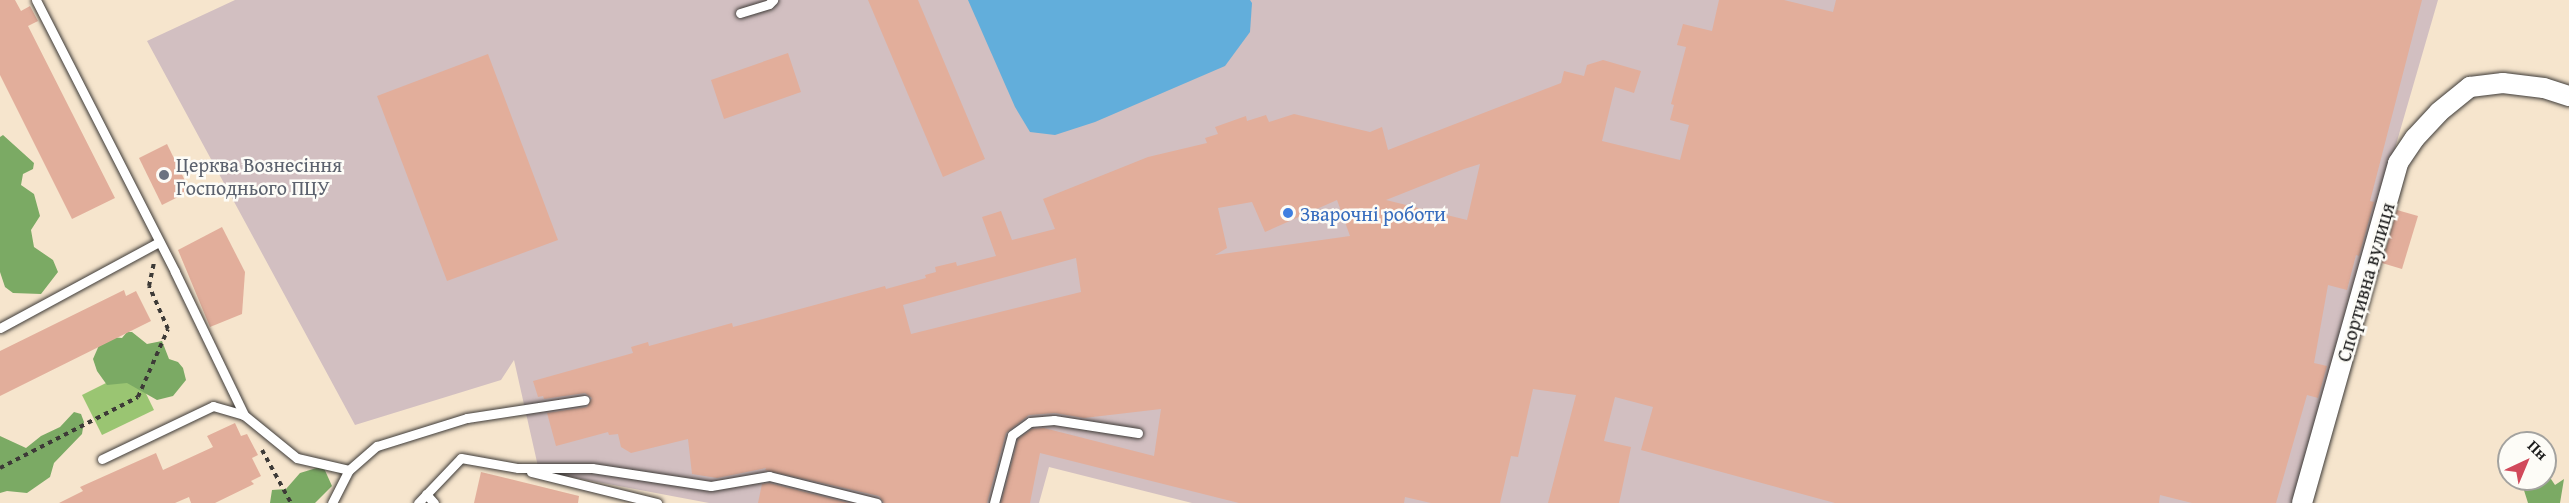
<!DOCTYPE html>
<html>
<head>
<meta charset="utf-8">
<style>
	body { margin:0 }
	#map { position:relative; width:2569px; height:503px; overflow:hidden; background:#f6e5cd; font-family:"Gentium Book Plus",serif }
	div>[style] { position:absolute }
	.industrial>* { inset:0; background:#d2bfc1 }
	.green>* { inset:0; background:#9ac572 }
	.forest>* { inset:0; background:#7baa64 }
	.water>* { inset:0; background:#62aedb }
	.building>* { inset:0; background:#e2ae9b }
	.path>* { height:4px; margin-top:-2px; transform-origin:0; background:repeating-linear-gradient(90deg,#3d3a37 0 4.5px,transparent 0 9px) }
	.roads { filter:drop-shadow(0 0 2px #3d3a37) drop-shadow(0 0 2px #3d3a37) }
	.lane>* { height:9px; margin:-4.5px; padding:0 4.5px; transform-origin:4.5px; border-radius:4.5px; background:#fff }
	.street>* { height:20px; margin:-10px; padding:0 10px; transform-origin:10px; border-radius:10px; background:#fff }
	.dots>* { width:16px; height:16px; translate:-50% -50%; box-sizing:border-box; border:3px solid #fdfcf7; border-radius:50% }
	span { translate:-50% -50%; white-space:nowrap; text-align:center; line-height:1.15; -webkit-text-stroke:5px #fdfcf7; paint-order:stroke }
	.worship-label { font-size:20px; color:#5b616d }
	.left { translate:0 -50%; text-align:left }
	.shop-label { font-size:20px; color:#366cbe }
	.street-label { font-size:20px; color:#1c1c1c }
	.north { position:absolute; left:2497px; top:431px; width:60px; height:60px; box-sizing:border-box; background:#fdfcf7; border:2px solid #a3a29f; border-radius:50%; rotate:44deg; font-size:16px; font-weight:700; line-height:24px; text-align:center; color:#1c1c1c }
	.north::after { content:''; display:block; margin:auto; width:21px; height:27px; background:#d1495b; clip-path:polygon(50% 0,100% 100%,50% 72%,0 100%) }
</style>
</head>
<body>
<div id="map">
	<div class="industrial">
		<i style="clip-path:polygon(235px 0,2438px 0,2292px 503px,1192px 503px,1049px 467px,1039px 503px,709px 503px,539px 471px,514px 360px,501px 380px,355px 425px,147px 41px)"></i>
	</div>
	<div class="green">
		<i style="clip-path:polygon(134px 369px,154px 410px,102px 435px,82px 395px)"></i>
	</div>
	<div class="forest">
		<i style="clip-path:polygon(3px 135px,34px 163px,33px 169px,23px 174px,21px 185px,34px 194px,40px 216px,31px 230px,34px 247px,53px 260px,58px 272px,41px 294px,13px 293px,5px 287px,0 272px,0 137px)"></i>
		<i style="clip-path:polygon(127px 332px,132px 332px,147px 344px,162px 341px,169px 359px,178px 362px,183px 368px,186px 380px,173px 396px,157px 400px,127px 383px,107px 385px,97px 371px,93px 359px,100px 343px,110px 337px,122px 338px)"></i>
		<i style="clip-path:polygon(74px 412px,81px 414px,84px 422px,82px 434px,54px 463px,50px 477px,27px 493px,7px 491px,0 493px,0 436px,26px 448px,41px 436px,60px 427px)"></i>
		<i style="clip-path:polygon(323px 466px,332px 486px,315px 503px,270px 503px,272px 490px,286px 489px,300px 473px)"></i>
		<i style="clip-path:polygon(2545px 470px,2555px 485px,2564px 479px,2560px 503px,2528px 503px,2522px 484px,2525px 479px,2545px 479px)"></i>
	</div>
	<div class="water">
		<i style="clip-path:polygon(968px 0,1250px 0,1252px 3px,1250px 32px,1225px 66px,1095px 122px,1055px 135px,1030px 132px,1015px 107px)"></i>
	</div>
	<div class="building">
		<i style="clip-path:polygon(0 0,15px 0,21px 11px,30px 6px,38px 21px,28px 26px,115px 198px,72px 219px,0 75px)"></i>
		<i style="clip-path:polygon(868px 0,918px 0,985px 159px,943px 177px)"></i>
		<i style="clip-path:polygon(evenodd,1719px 0,1784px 0,1833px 12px,1836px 0,2422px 0,2370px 201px,2374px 202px,2359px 256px,2356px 255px,2347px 290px,2328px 285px,2314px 363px,2327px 366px,2318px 398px,2307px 395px,2276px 503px,2192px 503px,2160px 495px,2159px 503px,1835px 503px,1641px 450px,1653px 407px,1615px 397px,1604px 441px,1631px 447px,1619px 503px,1548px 503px,1576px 395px,1533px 389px,1518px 457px,1511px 456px,1500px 503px,1431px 503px,1405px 497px,1404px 503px,1239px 503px,1040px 453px,1030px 503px,1001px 503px,1018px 439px,1032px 429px,1044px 428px,1154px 456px,1161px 409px,1084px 418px,1055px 413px,1029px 415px,1006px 433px,987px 503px,884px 503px,879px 496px,765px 470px,766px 468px,717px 478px,692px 474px,688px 439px,631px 453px,621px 447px,618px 434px,609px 435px,608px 432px,556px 446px,547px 413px,587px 407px,592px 398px,585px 393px,544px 399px,543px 396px,538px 397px,533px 381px,633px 353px,631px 347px,648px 342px,649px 346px,732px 323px,733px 327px,885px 286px,886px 289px,926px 278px,925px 275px,936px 272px,935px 267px,956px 262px,957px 266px,996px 256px,982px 217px,1001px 211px,1012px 240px,1055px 229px,1043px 199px,1148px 157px,1207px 143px,1205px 138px,1218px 134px,1215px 127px,1246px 116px,1247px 121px,1266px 115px,1269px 122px,1294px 114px,1370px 132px,1382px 127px,1388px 150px,1561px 83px,1564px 71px,1584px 76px,1587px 65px,1603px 60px,1641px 71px,1634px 93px,1615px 87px,1602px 141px,1680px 160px,1689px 125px,1670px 120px,1674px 105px,1671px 104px,1686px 47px,1677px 45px,1683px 24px,1712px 31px,1719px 0,1480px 164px,1467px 220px,1386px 200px,1464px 169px,1480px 164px,1719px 0,1337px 200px,1350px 236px,1215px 255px,1227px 248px,1218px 208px,1252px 202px,1265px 232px,1337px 200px,1719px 0,1076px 258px,1081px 292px,911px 334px,903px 305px,1076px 258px)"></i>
		<i style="clip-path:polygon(788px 53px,801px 92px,724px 119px,711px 80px)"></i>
		<i style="clip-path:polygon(488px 54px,558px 240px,447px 281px,377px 96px)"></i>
		<i style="clip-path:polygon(167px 144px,190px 191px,162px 205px,139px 158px)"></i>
		<i style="clip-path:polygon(2397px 210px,2418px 216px,2402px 269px,2382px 263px)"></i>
		<i style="clip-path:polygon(222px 227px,245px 272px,242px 314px,210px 327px,178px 250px)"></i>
		<i style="clip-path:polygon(124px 290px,126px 296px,136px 291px,151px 321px,0 396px,0 351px)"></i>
		<i style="clip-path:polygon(235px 423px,241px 436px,247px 434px,258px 455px,252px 458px,261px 476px,251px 481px,254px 484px,215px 503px,191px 503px,189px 497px,175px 503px,59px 503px,83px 491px,80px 487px,156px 453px,163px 470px,213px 447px,207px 436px)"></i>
		<i style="clip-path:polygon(481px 472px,579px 496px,578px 503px,474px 503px)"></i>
		<i style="clip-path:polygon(769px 483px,849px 503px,758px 503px,762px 484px)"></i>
	</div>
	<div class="path">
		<i style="left:262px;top:450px;width:60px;rotate:61.3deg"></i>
		<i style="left:0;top:468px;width:155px;rotate:-27.2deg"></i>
		<i style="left:138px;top:397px;width:74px;rotate:-66.2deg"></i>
		<i style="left:168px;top:329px;width:47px;rotate:-113.8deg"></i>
		<i style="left:149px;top:286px;width:24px;rotate:-78deg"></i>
	</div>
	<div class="roads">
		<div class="lane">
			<i style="left:36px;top:0;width:305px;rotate:62.9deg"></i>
			<i style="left:175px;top:272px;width:159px;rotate:64.2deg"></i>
			<i style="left:244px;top:415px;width:68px;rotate:39.1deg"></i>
			<i style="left:297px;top:458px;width:53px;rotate:13deg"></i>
			<i style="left:740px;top:13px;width:30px;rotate:-17deg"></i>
			<i style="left:769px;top:4px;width:6px;rotate:-45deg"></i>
			<i style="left:0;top:328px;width:181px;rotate:-28.4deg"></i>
			<i style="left:102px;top:459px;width:123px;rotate:-25.5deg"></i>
			<i style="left:213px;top:406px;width:32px;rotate:16deg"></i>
			<i style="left:531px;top:472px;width:130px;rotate:13.8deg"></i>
			<i style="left:426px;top:494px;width:12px;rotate:48deg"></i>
			<i style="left:332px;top:503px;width:37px;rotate:-63deg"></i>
			<i style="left:349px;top:470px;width:37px;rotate:-41deg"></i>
			<i style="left:377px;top:446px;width:94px;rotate:-17.3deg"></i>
			<i style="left:467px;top:418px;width:119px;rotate:-8.7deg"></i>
			<i style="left:418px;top:503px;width:62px;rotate:-46.3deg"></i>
			<i style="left:461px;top:458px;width:58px;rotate:10deg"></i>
			<i style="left:518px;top:468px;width:74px"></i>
			<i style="left:592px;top:468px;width:120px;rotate:8.6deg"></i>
			<i style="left:711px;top:486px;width:59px;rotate:-9.8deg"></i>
			<i style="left:769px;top:476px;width:111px;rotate:14deg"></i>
			<i style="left:994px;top:503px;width:70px;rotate:-75.2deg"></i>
			<i style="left:1012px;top:435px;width:22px;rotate:-36deg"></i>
			<i style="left:1030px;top:422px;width:24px;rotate:-5deg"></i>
			<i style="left:1054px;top:420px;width:85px;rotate:8.8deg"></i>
		</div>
		<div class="street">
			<i style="left:2302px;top:503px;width:353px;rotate:-74.2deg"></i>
			<i style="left:2398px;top:163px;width:30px;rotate:-56deg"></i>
			<i style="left:2415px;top:138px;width:35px;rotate:-47deg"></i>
			<i style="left:2439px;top:112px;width:40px;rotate:-39deg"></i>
			<i style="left:2470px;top:87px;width:33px;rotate:-7deg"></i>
			<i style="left:2503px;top:83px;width:41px;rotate:7deg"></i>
			<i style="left:2544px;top:88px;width:26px;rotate:18deg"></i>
		</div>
	</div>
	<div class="dots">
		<i style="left:164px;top:175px;background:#6b7280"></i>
		<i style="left:1288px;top:213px;background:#3f7fe0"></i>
	</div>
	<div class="worship-label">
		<span class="left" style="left:176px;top:176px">Церква Вознесіння<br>Господнього ПЦУ</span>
	</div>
	<div class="shop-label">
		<span class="left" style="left:1300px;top:213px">Зварочні роботи</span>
	</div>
	<div class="street-label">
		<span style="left:2365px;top:282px;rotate:-74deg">Спортивна вулиця</span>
	</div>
	<div class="north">Пн</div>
</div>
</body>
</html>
